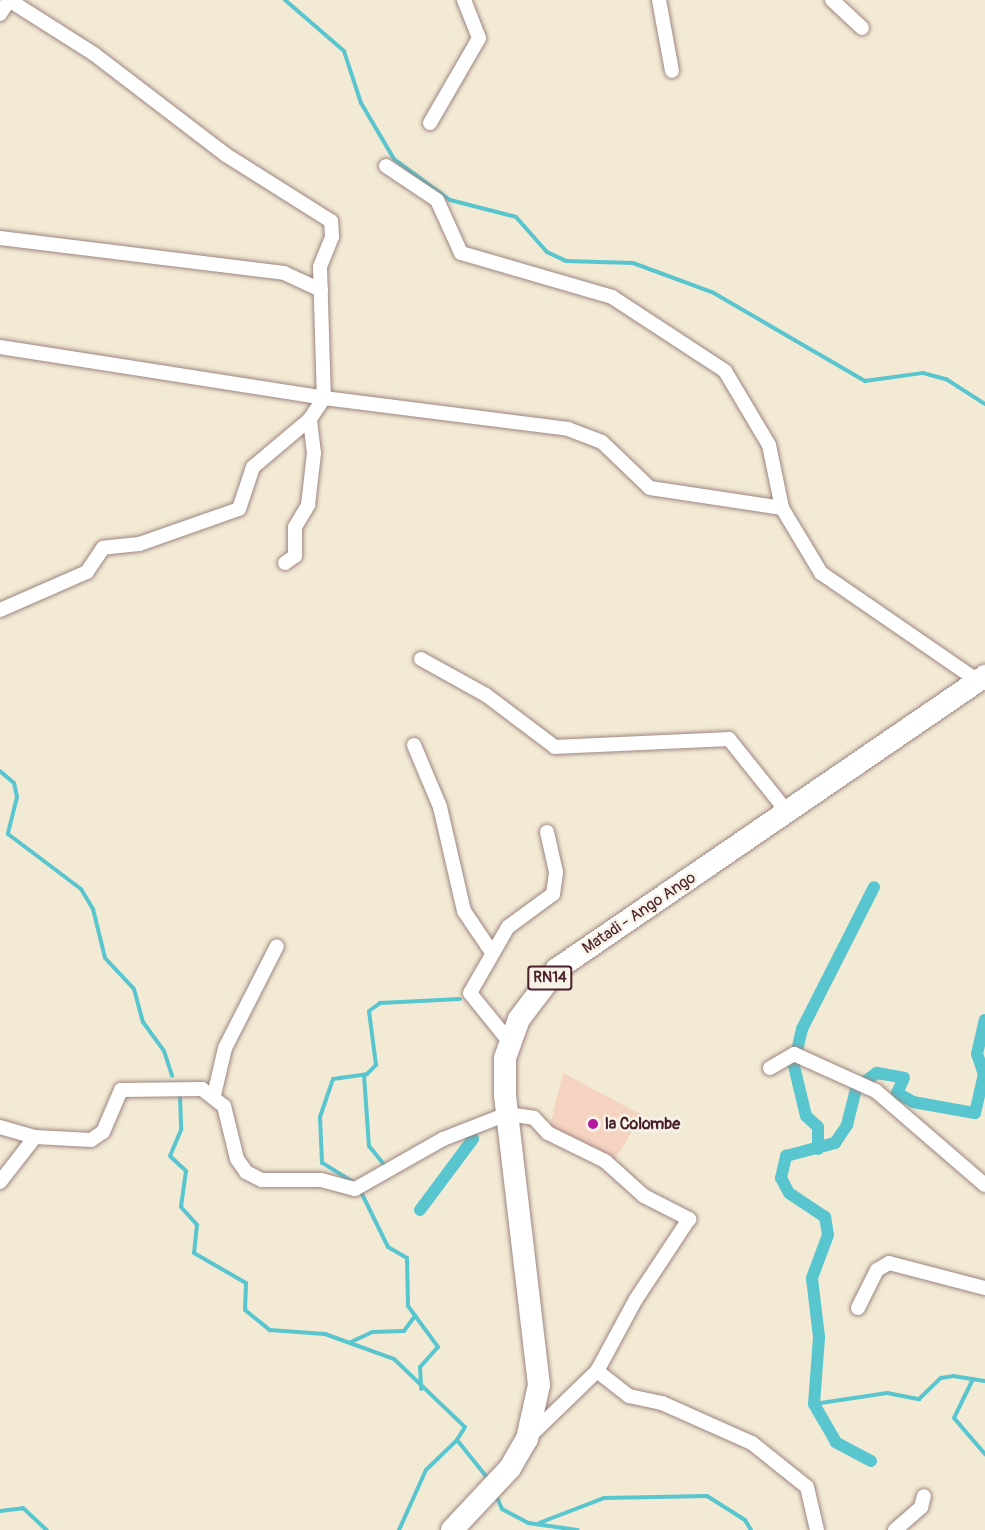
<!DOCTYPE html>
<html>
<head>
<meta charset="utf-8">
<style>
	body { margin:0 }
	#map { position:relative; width:985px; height:1530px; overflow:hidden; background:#f2ead4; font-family:Pangolin,sans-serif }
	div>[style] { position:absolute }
	.built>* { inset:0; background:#f4d3c0 }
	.stream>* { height:4px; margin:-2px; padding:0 2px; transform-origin:2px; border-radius:2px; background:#58c5cf }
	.canal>* { height:12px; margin:-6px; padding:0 6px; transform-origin:6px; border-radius:6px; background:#58c5cf }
	.roads { filter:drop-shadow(0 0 2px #9e8480) drop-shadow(0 0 2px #9e8480) }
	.minor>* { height:14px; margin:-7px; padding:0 7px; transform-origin:7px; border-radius:7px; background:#fff }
	.trunk>* { height:22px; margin:-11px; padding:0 11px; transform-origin:11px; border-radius:11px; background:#fff }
	.dots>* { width:16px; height:16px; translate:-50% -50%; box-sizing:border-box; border:3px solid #f7f3e8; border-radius:50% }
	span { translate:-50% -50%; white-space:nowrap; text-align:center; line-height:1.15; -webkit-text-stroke:5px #f7f3e8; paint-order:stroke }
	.shield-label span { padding:2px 4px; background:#f7f3e8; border:2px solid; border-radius:4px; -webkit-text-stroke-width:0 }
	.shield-label { font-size:15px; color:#4a1f2b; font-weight:700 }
	.street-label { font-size:16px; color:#4a1f2b }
	.poi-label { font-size:16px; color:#4a1f2b; font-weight:700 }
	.left { translate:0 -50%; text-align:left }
</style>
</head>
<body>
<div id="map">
	<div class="built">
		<i style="clip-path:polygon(563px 1073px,642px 1115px,615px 1160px,548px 1133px)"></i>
	</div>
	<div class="stream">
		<i style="left:285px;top:0;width:78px;rotate:40.8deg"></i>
		<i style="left:344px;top:51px;width:55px;rotate:71.9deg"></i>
		<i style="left:361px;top:103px;width:65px;rotate:59.5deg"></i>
		<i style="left:394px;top:159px;width:69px;rotate:36.2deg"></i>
		<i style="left:450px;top:200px;width:68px;rotate:14.4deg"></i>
		<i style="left:516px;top:217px;width:47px;rotate:48.5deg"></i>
		<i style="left:547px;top:252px;width:21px;rotate:25deg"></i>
		<i style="left:566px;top:261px;width:67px;rotate:1.7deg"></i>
		<i style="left:633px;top:263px;width:84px;rotate:20.2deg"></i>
		<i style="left:712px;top:292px;width:177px;rotate:30.2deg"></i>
		<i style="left:865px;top:381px;width:59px;rotate:-7.9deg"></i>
		<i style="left:923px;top:373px;width:24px;rotate:15deg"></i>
		<i style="left:946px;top:379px;width:46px;rotate:32.7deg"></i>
		<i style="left:0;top:771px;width:18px;rotate:41deg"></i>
		<i style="left:14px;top:783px;width:14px;rotate:78deg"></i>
		<i style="left:17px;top:797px;width:38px;rotate:104deg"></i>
		<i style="left:8px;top:834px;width:91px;rotate:37deg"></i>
		<i style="left:81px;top:889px;width:23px;rotate:59deg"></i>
		<i style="left:93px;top:909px;width:50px;rotate:76.2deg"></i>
		<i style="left:105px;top:958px;width:42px;rotate:46.9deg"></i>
		<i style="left:134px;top:989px;width:34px;rotate:75deg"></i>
		<i style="left:143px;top:1022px;width:36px;rotate:54deg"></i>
		<i style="left:164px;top:1051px;width:26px;rotate:72deg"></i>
		<i style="left:364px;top:1075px;width:71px;rotate:86deg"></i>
		<i style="left:369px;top:1146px;width:28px;rotate:51deg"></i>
		<i style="left:180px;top:1096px;width:34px;rotate:88deg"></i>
		<i style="left:181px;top:1130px;width:28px;rotate:113deg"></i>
		<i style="left:170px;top:1156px;width:22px;rotate:43deg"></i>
		<i style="left:186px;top:1171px;width:36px;rotate:98deg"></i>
		<i style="left:181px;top:1207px;width:24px;rotate:48deg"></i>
		<i style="left:197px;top:1225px;width:28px;rotate:96deg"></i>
		<i style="left:194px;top:1253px;width:60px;rotate:30deg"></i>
		<i style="left:246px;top:1283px;width:27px;rotate:92deg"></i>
		<i style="left:245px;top:1310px;width:32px;rotate:39deg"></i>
		<i style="left:270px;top:1330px;width:55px;rotate:4.2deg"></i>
		<i style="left:325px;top:1334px;width:73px;rotate:19.9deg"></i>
		<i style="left:394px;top:1359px;width:98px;rotate:43.8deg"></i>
		<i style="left:465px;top:1427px;width:15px;rotate:122deg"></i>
		<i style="left:353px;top:1182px;width:36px;rotate:-148deg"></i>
		<i style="left:322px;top:1163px;width:46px;rotate:-92.5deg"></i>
		<i style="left:320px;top:1117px;width:40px;rotate:-71.1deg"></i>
		<i style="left:333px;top:1079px;width:34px;rotate:-8deg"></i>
		<i style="left:367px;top:1074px;width:13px;rotate:-45deg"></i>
		<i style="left:376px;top:1065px;width:54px;rotate:-97.4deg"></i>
		<i style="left:369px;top:1011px;width:14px;rotate:-36deg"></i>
		<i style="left:380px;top:1003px;width:80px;rotate:-2.9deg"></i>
		<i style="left:362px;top:1194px;width:59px;rotate:63.9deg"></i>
		<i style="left:388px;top:1247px;width:22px;rotate:30deg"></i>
		<i style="left:407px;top:1258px;width:48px;rotate:88.8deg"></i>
		<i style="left:408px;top:1306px;width:51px;rotate:53.8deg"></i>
		<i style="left:438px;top:1347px;width:27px;rotate:132deg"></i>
		<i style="left:420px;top:1367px;width:22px;rotate:87deg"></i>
		<i style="left:351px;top:1342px;width:23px;rotate:-25deg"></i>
		<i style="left:372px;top:1332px;width:32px;rotate:-2deg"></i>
		<i style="left:404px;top:1331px;width:19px;rotate:-54deg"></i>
		<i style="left:973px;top:1379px;width:43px;rotate:116deg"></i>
		<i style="left:954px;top:1418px;width:48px;rotate:49.3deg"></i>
		<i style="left:814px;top:1404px;width:74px;rotate:-8.6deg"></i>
		<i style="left:887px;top:1393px;width:33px;rotate:11deg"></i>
		<i style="left:919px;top:1399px;width:30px;rotate:-44deg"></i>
		<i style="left:941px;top:1378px;width:12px;rotate:-9deg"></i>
		<i style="left:953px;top:1376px;width:32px;rotate:9deg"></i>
		<i style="left:496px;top:1495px;width:15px;rotate:67deg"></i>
		<i style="left:502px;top:1509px;width:30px;rotate:28deg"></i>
		<i style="left:528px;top:1523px;width:50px;rotate:8deg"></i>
		<i style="left:0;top:1511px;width:23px;rotate:-7deg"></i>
		<i style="left:23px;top:1508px;width:33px;rotate:43deg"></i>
		<i style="left:539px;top:1523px;width:70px;rotate:-21deg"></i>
		<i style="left:604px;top:1498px;width:103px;rotate:-1.1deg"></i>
		<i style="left:707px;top:1496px;width:45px;rotate:32.3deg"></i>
		<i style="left:745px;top:1520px;width:12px;rotate:59deg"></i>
		<i style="left:399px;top:1530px;width:66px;rotate:-65.8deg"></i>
		<i style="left:426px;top:1470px;width:43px;rotate:-44.1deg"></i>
		<i style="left:457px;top:1440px;width:51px;rotate:51.3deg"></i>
	</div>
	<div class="canal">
		<i style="left:818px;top:1149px;width:22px;rotate:-90deg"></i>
		<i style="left:818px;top:1127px;width:16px;rotate:-137deg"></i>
		<i style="left:806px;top:1116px;width:51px;rotate:-103.5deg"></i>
		<i style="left:794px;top:1066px;width:11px;rotate:-80deg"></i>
		<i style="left:796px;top:1055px;width:27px;rotate:-77deg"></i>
		<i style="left:802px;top:1029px;width:159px;rotate:-63.1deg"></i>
		<i style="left:420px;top:1210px;width:89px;rotate:-53.3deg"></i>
		<i style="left:871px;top:1461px;width:40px;rotate:-152deg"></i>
		<i style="left:836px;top:1442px;width:44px;rotate:-120.1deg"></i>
		<i style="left:814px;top:1404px;width:67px;rotate:-85.7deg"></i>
		<i style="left:819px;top:1337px;width:59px;rotate:-96.8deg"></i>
		<i style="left:812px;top:1278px;width:46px;rotate:-69.6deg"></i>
		<i style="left:828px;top:1235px;width:18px;rotate:-99deg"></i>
		<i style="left:825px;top:1217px;width:43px;rotate:-146.3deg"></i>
		<i style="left:789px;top:1193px;width:17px;rotate:-118deg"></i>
		<i style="left:781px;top:1178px;width:23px;rotate:-77deg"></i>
		<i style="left:786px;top:1156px;width:51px;rotate:-14.9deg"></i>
		<i style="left:835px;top:1143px;width:22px;rotate:-56deg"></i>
		<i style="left:847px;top:1125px;width:38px;rotate:-76deg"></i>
		<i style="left:856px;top:1088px;width:26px;rotate:-36deg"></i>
		<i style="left:877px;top:1073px;width:27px;rotate:10deg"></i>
		<i style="left:904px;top:1078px;width:17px;rotate:115deg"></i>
		<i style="left:897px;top:1093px;width:18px;rotate:29deg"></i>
		<i style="left:913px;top:1102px;width:63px;rotate:10.1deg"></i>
		<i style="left:975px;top:1113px;width:39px;rotate:-77deg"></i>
		<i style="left:984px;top:1075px;width:22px;rotate:-108deg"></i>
		<i style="left:977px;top:1054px;width:35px;rotate:-77deg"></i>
	</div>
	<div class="roads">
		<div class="minor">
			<i style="left:9px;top:0;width:101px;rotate:32.4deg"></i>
			<i style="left:94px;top:54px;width:166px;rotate:37.4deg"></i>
			<i style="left:226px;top:155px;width:124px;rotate:32.2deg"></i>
			<i style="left:331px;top:221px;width:16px;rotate:86deg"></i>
			<i style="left:332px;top:237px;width:32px;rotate:112deg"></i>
			<i style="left:320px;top:267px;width:131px;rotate:88.3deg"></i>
			<i style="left:324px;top:398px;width:246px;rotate:7.2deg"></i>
			<i style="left:568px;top:429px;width:36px;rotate:21deg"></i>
			<i style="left:602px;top:442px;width:66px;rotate:43.8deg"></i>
			<i style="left:650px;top:488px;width:134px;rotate:8.6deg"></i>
			<i style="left:782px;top:508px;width:76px;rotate:59deg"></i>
			<i style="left:821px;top:573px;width:191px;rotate:34.5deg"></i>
			<i style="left:659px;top:0;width:72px;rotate:79.6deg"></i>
			<i style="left:832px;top:0;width:41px;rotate:43deg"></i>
			<i style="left:0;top:14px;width:17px;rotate:-57deg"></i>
			<i style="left:430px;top:123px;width:98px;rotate:-60deg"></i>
			<i style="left:479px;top:38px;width:41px;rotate:-111.5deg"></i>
			<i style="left:386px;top:166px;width:61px;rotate:33.7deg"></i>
			<i style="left:437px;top:200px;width:58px;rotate:65.6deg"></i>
			<i style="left:461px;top:253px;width:157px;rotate:16.2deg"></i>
			<i style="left:612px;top:297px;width:135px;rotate:33.2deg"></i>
			<i style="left:725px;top:371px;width:86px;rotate:59.3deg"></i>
			<i style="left:769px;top:445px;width:64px;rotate:78.3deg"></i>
			<i style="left:0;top:238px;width:286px;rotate:7deg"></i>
			<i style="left:284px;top:273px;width:41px;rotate:24.7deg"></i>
			<i style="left:0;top:347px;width:328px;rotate:8.9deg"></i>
			<i style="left:324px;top:398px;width:25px;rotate:124deg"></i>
			<i style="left:310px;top:419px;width:75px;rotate:139.9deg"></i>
			<i style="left:253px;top:467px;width:44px;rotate:108.4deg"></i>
			<i style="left:239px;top:509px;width:106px;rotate:160.7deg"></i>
			<i style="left:139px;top:544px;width:36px;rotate:174deg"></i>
			<i style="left:103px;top:548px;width:29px;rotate:124deg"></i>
			<i style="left:87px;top:572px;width:95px;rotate:156.4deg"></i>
			<i style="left:285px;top:563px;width:12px;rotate:-35deg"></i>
			<i style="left:295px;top:556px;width:29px;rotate:-90deg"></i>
			<i style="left:295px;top:527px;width:26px;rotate:-59deg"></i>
			<i style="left:308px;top:505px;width:52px;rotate:-83.4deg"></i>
			<i style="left:314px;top:453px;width:34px;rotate:-97deg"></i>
			<i style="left:421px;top:659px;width:74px;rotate:29deg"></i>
			<i style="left:486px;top:695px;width:86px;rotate:37deg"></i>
			<i style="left:555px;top:747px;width:174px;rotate:-2.6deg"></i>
			<i style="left:729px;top:739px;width:95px;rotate:51.4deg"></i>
			<i style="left:414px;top:745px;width:67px;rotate:67.2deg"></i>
			<i style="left:440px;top:807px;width:107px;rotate:77deg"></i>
			<i style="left:464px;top:911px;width:48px;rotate:56deg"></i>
			<i style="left:508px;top:1040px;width:60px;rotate:-129deg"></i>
			<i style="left:470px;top:993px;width:76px;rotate:-60.1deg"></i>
			<i style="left:508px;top:927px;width:56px;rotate:-36.3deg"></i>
			<i style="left:553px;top:894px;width:22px;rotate:-82deg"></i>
			<i style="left:556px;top:872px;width:41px;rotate:-102.7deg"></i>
			<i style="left:770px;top:1068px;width:28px;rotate:-30deg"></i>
			<i style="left:794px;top:1054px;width:90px;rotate:24.3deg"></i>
			<i style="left:876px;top:1091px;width:144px;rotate:40.8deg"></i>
			<i style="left:214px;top:1095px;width:48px;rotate:-76.8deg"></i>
			<i style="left:225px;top:1048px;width:114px;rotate:-63deg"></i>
			<i style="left:0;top:1127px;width:36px;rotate:16deg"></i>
			<i style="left:35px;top:1137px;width:56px;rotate:3.1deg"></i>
			<i style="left:91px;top:1140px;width:14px;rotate:-34deg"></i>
			<i style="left:103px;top:1132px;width:46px;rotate:-66.8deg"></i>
			<i style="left:121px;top:1090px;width:81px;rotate:-0.7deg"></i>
			<i style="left:202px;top:1089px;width:28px;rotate:38deg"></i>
			<i style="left:224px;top:1106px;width:55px;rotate:76.2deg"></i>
			<i style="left:237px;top:1159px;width:16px;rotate:55deg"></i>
			<i style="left:246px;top:1172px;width:18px;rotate:27deg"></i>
			<i style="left:262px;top:1180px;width:59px"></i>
			<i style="left:321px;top:1180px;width:35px;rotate:15deg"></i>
			<i style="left:355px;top:1189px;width:101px;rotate:-29.6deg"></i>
			<i style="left:443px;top:1139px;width:69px;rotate:-21.3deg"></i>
			<i style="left:507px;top:1114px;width:27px;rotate:8deg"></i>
			<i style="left:534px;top:1118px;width:21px;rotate:47deg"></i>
			<i style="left:548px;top:1133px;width:64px;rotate:26.2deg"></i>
			<i style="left:605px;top:1161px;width:52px;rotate:41.9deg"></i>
			<i style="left:644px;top:1196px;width:51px;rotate:27.1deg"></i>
			<i style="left:689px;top:1219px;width:96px;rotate:123.5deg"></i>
			<i style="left:636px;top:1299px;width:82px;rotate:118.4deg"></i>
			<i style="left:597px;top:1371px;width:93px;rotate:135.9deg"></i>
			<i style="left:0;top:1182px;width:57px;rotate:-52.1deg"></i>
			<i style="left:858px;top:1308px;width:42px;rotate:-63.4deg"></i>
			<i style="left:877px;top:1270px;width:14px;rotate:-30deg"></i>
			<i style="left:889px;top:1263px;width:99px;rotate:14.6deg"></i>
			<i style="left:597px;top:1371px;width:41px;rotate:38deg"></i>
			<i style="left:629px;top:1396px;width:34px;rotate:12deg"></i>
			<i style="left:662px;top:1403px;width:98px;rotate:24deg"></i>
			<i style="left:752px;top:1443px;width:70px;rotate:38.7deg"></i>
			<i style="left:807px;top:1487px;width:44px;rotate:76.9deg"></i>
			<i style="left:895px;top:1530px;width:35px;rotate:-41deg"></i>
			<i style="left:921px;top:1507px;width:11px;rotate:-75deg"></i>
		</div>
		<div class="trunk">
			<i style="left:452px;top:1530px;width:85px;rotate:-46.9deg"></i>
			<i style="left:510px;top:1468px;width:34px;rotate:-60deg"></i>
			<i style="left:527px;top:1439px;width:55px;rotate:-77.5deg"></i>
			<i style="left:539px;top:1385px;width:293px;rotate:-96.7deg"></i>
			<i style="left:505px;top:1094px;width:36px;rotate:-90deg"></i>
			<i style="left:505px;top:1058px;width:41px;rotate:-70.3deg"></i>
			<i style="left:519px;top:1019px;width:63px;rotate:-52.8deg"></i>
			<i style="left:557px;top:969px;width:519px;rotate:-34.39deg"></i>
		</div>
	</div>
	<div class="dots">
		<i style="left:593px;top:1124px;background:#b5179e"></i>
	</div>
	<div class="shield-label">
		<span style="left:550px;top:978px">RN14</span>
	</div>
	<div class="street-label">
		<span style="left:639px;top:913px;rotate:-34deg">Matadi - Ango Ango</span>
	</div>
	<div class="poi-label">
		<span class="left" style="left:605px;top:1124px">la Colombe</span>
	</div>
</div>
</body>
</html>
